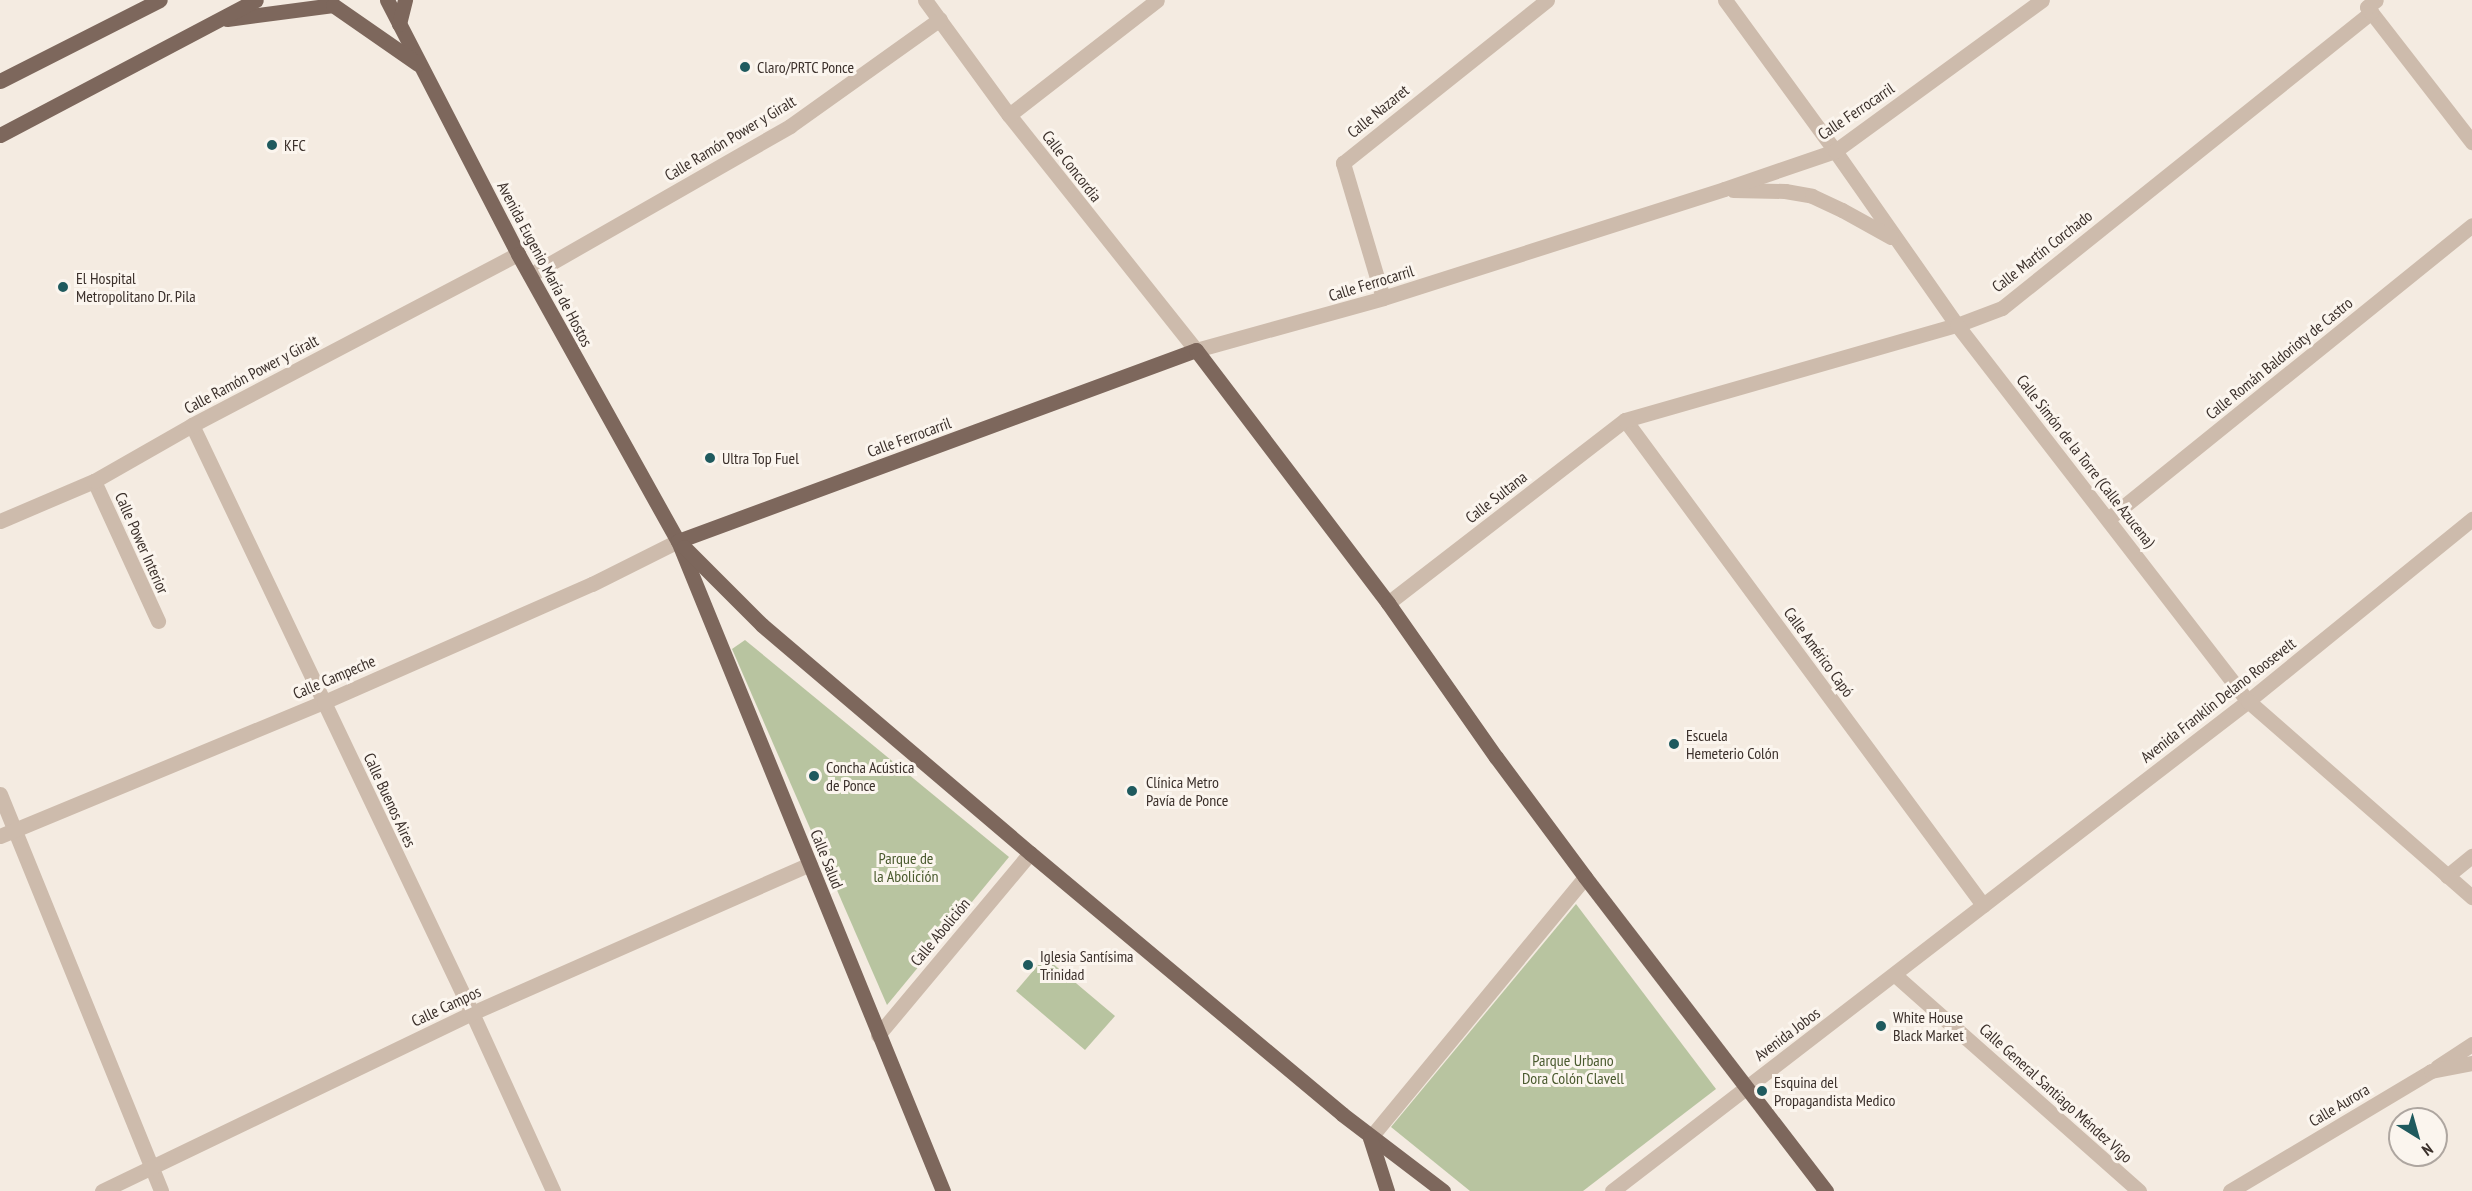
<!DOCTYPE html>
<html>
<head>
<meta charset="utf-8">
<style>
	body { margin:0 }
	#map { position:relative; width:2472px; height:1191px; overflow:hidden; background:#f4ebe1; font-family:"PT Sans Narrow",sans-serif }
	div>[style] { position:absolute }
	.green>* { inset:0; background:#b8c4a0 }
	.minor>* { height:15px; margin:-7.5px; padding:0 7.5px; transform-origin:7.5px; border-radius:7.5px; background:#cdbbac }
	.tertiary>* { height:15px; margin:-7.5px; padding:0 7.5px; transform-origin:7.5px; border-radius:7.5px; background:#cdbbac }
	.primary>* { height:15px; margin:-7.5px; padding:0 7.5px; transform-origin:7.5px; border-radius:7.5px; background:#7d675c }
	.dots>* { width:16px; height:16px; translate:-50% -50%; box-sizing:border-box; border:3px solid #fbf5ee; border-radius:50% }
	span { translate:-50% -50%; white-space:nowrap; text-align:center; line-height:1.15; -webkit-text-stroke:6px #fbf5ee; paint-order:stroke }
	.poi-label { font-size:16px; color:#3b302b }
	.left { translate:0 -50%; text-align:left }
	.street-label { font-size:16px; color:#3b302b }
	.park-label { font-size:16px; color:#4a5a2e }
	.north { position:absolute; left:2388px; top:1107px; width:60px; height:60px; box-sizing:border-box; background:#fbf5ee; border:2px solid #aea6a0; border-radius:50%; rotate:143deg; font-size:16px; font-weight:700; line-height:24px; text-align:center; color:#3b302b }
	.north::after { content:''; display:block; margin:auto; width:21px; height:27px; background:#1f5a5e; clip-path:polygon(50% 0,100% 100%,50% 72%,0 100%) }
</style>
</head>
<body>
<div id="map">
	<div class="green">
		<i style="clip-path:polygon(745px 640px,1009px 857px,887px 1005px,732px 649px)"></i>
		<i style="clip-path:polygon(1576px 904px,1716px 1089px,1583px 1191px,1470px 1191px,1391px 1127px)"></i>
		<i style="clip-path:polygon(1045px 957px,1115px 1016px,1085px 1050px,1016px 991px)"></i>
	</div>
	<div class="minor">
		<i style="left:925px;top:0;width:142px;rotate:53.9deg"></i>
		<i style="left:1009px;top:115px;width:300px;rotate:51.5deg"></i>
		<i style="left:1725px;top:0;width:187px;rotate:53.9deg"></i>
		<i style="left:2371px;top:12px;width:165px;rotate:52.2deg"></i>
		<i style="left:1009px;top:115px;width:187px;rotate:-37.8deg"></i>
		<i style="left:530px;top:275px;width:300px;rotate:-29.8deg"></i>
		<i style="left:790px;top:126px;width:184px;rotate:-35.5deg"></i>
		<i style="left:1383px;top:298px;width:141px;rotate:-106.5deg"></i>
		<i style="left:1343px;top:163px;width:261px;rotate:-38.6deg"></i>
		<i style="left:1625px;top:420px;width:603px;rotate:53.57deg"></i>
		<i style="left:192px;top:425px;width:651px;rotate:64.54deg"></i>
		<i style="left:472px;top:1013px;width:196px;rotate:65.5deg"></i>
		<i style="left:94px;top:481px;width:154px;rotate:65.4deg"></i>
		<i style="left:2108px;top:519px;width:468px;rotate:-38.9deg"></i>
		<i style="left:0;top:521px;width:102px;rotate:-23.1deg"></i>
		<i style="left:94px;top:481px;width:113px;rotate:-29.7deg"></i>
		<i style="left:192px;top:425px;width:368px;rotate:-27.7deg"></i>
		<i style="left:1388px;top:603px;width:299px;rotate:-37.7deg"></i>
		<i style="left:1625px;top:420px;width:345px;rotate:-16deg"></i>
		<i style="left:1957px;top:325px;width:48px;rotate:-20.7deg"></i>
		<i style="left:2002px;top:308px;width:473px;rotate:-38.7deg"></i>
		<i style="left:2371px;top:12px;width:6px;rotate:-129deg"></i>
		<i style="left:2367px;top:7px;width:11px;rotate:-38deg"></i>
		<i style="left:0;top:794px;width:428px;rotate:67.9deg"></i>
		<i style="left:0;top:836px;width:351px;rotate:-22.5deg"></i>
		<i style="left:324px;top:702px;width:293px;rotate:-23.8deg"></i>
		<i style="left:592px;top:584px;width:96px;rotate:-26.6deg"></i>
		<i style="left:2447px;top:876px;width:32px;rotate:-39deg"></i>
		<i style="left:1895px;top:975px;width:326px;rotate:41.5deg"></i>
		<i style="left:878px;top:1035px;width:237px;rotate:-50.1deg"></i>
		<i style="left:2437px;top:1067px;width:42px;rotate:-33.3deg"></i>
		<i style="left:1370px;top:1138px;width:338px;rotate:-50.5deg"></i>
		<i style="left:102px;top:1191px;width:411px;rotate:-25.7deg"></i>
		<i style="left:472px;top:1013px;width:369px;rotate:-23.8deg"></i>
		<i style="left:1612px;top:1191px;width:803px;rotate:-37.61deg"></i>
		<i style="left:2248px;top:701px;width:289px;rotate:-39.1deg"></i>
		<i style="left:2230px;top:1191px;width:234px;rotate:-30.8deg"></i>
		<i style="left:2431px;top:1071px;width:42px;rotate:-11deg"></i>
	</div>
	<div class="tertiary">
		<i style="left:1835px;top:151px;width:213px;rotate:55deg"></i>
		<i style="left:1957px;top:325px;width:475px;rotate:52.3deg"></i>
		<i style="left:2248px;top:701px;width:298px;rotate:41.2deg"></i>
		<i style="left:1733px;top:190px;width:52px;rotate:1.1deg"></i>
		<i style="left:1785px;top:191px;width:27px;rotate:10deg"></i>
		<i style="left:1812px;top:196px;width:33px;rotate:25deg"></i>
		<i style="left:1842px;top:210px;width:56px;rotate:28.9deg"></i>
		<i style="left:1196px;top:350px;width:194px;rotate:-15.5deg"></i>
		<i style="left:1383px;top:298px;width:358px;rotate:-17.7deg"></i>
		<i style="left:1724px;top:189px;width:117px;rotate:-18.9deg"></i>
		<i style="left:1835px;top:151px;width:256px;rotate:-36.1deg"></i>
	</div>
	<div class="primary">
		<i style="left:387px;top:0;width:286px;rotate:62.7deg"></i>
		<i style="left:518px;top:254px;width:329px;rotate:60.9deg"></i>
		<i style="left:678px;top:541px;width:702px;rotate:67.82deg"></i>
		<i style="left:227px;top:19px;width:107px;rotate:-7.5deg"></i>
		<i style="left:333px;top:5px;width:103px;rotate:34.8deg"></i>
		<i style="left:399px;top:24px;width:25px;rotate:-76deg"></i>
		<i style="left:0;top:81px;width:179px;rotate:-26.9deg"></i>
		<i style="left:0;top:135px;width:289px;rotate:-27.8deg"></i>
		<i style="left:678px;top:541px;width:552px;rotate:-20.24deg"></i>
		<i style="left:1196px;top:350px;width:318px;rotate:52.8deg"></i>
		<i style="left:1388px;top:603px;width:188px;rotate:55deg"></i>
		<i style="left:1496px;top:757px;width:149px;rotate:53.4deg"></i>
		<i style="left:1585px;top:877px;width:396px;rotate:52.5deg"></i>
		<i style="left:684px;top:547px;width:110px;rotate:45deg"></i>
		<i style="left:762px;top:625px;width:352px;rotate:40.4deg"></i>
		<i style="left:1030px;top:853px;width:407px;rotate:39.9deg"></i>
		<i style="left:1342px;top:1114px;width:127px;rotate:37.3deg"></i>
		<i style="left:1370px;top:1138px;width:56px;rotate:72.2deg"></i>
	</div>
	<div class="dots">
		<i style="left:745px;top:67px;background:#1f5a5e"></i>
		<i style="left:272px;top:145px;background:#1f5a5e"></i>
		<i style="left:63px;top:287px;background:#1f5a5e"></i>
		<i style="left:710px;top:458px;background:#1f5a5e"></i>
		<i style="left:1674px;top:744px;background:#1f5a5e"></i>
		<i style="left:814px;top:776px;background:#1f5a5e"></i>
		<i style="left:1132px;top:791px;background:#1f5a5e"></i>
		<i style="left:1028px;top:965px;background:#1f5a5e"></i>
		<i style="left:1881px;top:1026px;background:#1f5a5e"></i>
		<i style="left:1762px;top:1091px;background:#1f5a5e"></i>
	</div>
	<div class="poi-label">
		<span class="left" style="left:757px;top:67px">Claro/PRTC Ponce</span>
		<span class="left" style="left:284px;top:145px">KFC</span>
		<span class="left" style="left:76px;top:287px">El Hospital<br>Metropolitano Dr. Pila</span>
		<span class="left" style="left:722px;top:458px">Ultra Top Fuel</span>
		<span class="left" style="left:1686px;top:744px">Escuela<br>Hemeterio Colón</span>
		<span class="left" style="left:826px;top:776px">Concha Acústica<br>de Ponce</span>
		<span class="left" style="left:1146px;top:791px">Clínica Metro<br>Pavía de Ponce</span>
		<span class="left" style="left:1040px;top:965px">Iglesia Santísima<br>Trinidad</span>
		<span class="left" style="left:1893px;top:1026px">White House<br>Black Market</span>
		<span class="left" style="left:1774px;top:1091px">Esquina del<br>Propagandista Medico</span>
	</div>
	<div class="street-label">
		<span style="left:1378px;top:111px;rotate:-39deg">Calle Nazaret</span>
		<span style="left:1856px;top:111px;rotate:-34deg">Calle Ferrocarril</span>
		<span style="left:730px;top:138px;rotate:-31deg">Calle Ramón Power y Giralt</span>
		<span style="left:1072px;top:166px;rotate:52deg">Calle Concordia</span>
		<span style="left:2042px;top:251px;rotate:-38deg">Calle Martín Corchado</span>
		<span style="left:545px;top:264px;rotate:62deg">Avenida Eugenio María de Hostos</span>
		<span style="left:1371px;top:283px;rotate:-17deg">Calle Ferrocarril</span>
		<span style="left:2279px;top:358px;rotate:-39deg">Calle Román Baldorioty de Castro</span>
		<span style="left:251px;top:374px;rotate:-28deg">Calle Ramón Power y Giralt</span>
		<span style="left:909px;top:437px;rotate:-20deg">Calle Ferrocarril</span>
		<span style="left:2086px;top:461px;rotate:52deg">Calle Simón de la Torre (Calle Azucena)</span>
		<span style="left:1496px;top:497px;rotate:-38deg">Calle Sultana</span>
		<span style="left:142px;top:543px;rotate:66deg">Calle Power Interior</span>
		<span style="left:1819px;top:652px;rotate:54deg">Calle Américo Capó</span>
		<span style="left:334px;top:677px;rotate:-23deg">Calle Campeche</span>
		<span style="left:2218px;top:700px;rotate:-38deg">Avenida Franklin Delano Roosevelt</span>
		<span style="left:390px;top:800px;rotate:65deg">Calle Buenos Aires</span>
		<span style="left:827px;top:859px;rotate:68deg">Calle Salud</span>
		<span style="left:940px;top:932px;rotate:-50deg">Calle Abolición</span>
		<span style="left:446px;top:1006px;rotate:-25deg">Calle Campos</span>
		<span style="left:1787px;top:1034px;rotate:-37deg">Avenida Jobos</span>
		<span style="left:2056px;top:1093px;rotate:42deg">Calle General Santiago Méndez Vigo</span>
		<span style="left:2339px;top:1105px;rotate:-31deg">Calle Aurora</span>
	</div>
	<div class="park-label">
		<span style="left:906px;top:867px">Parque de<br>la Abolición</span>
		<span style="left:1573px;top:1069px">Parque Urbano<br>Dora Colón Clavell</span>
	</div>
	<div class="north">N</div>
</div>
</body>
</html>
